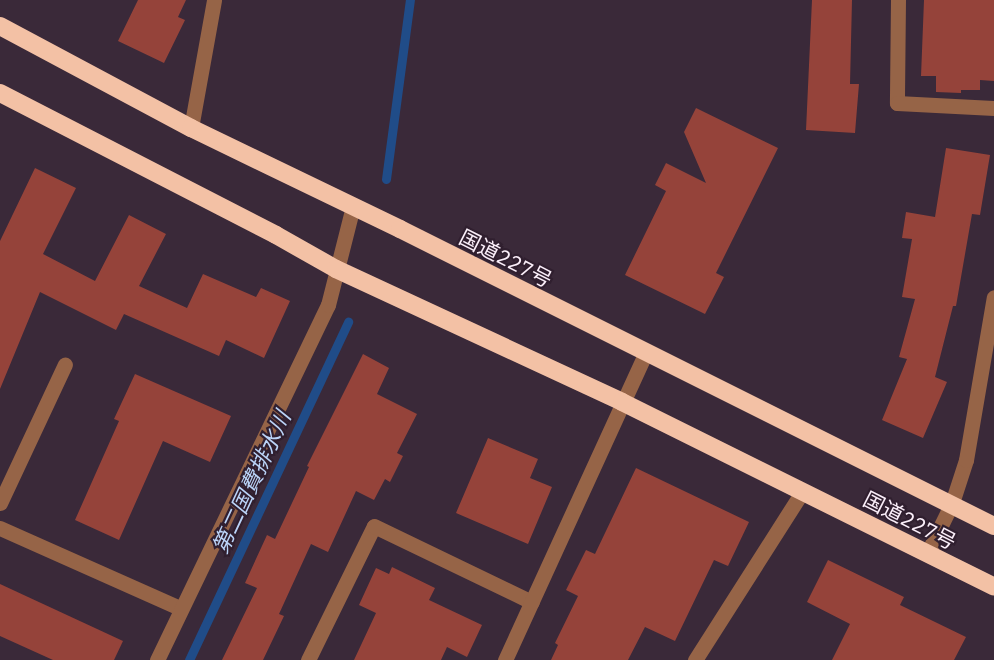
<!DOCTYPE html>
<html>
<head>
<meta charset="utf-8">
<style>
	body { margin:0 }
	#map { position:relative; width:994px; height:660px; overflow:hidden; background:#3a2939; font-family:"IBM Plex Sans","Noto Sans JP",sans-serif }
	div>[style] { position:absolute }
	.stream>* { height:9px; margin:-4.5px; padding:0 4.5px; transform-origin:4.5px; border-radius:4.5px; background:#204c88 }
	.building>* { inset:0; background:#95433a }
	.minor>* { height:15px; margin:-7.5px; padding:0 7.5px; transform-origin:7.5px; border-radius:7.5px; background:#966447 }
	.highway>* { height:18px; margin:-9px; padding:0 9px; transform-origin:9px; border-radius:9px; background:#f3c1a5 }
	span { translate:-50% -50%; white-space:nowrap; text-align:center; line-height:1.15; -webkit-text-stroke:4.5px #301f2f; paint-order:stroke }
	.street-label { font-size:21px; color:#fbeffa }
	.water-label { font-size:22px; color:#bbd4f8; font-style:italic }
</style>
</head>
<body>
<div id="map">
	<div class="stream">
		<i style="left:386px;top:179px;width:181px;rotate:-82.4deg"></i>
		<i style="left:189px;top:660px;width:374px;rotate:-64.8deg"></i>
	</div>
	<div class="building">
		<i style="clip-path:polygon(138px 0,186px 0,178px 17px,185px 20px,164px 63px,118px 41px)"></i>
		<i style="clip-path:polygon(812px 0,852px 0,850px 84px,859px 84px,855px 133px,806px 130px)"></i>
		<i style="clip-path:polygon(924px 0,994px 0,994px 81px,980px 80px,980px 90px,961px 90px,961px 93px,936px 92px,936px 76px,921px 76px)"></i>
		<i style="clip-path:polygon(696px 108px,778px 148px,716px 273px,724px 277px,705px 314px,625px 275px,666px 191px,655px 185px,666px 163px,706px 183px,684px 132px)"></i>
		<i style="clip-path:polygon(946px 148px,990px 155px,980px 215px,972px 214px,956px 306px,953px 306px,935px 377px,947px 382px,923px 438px,882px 420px,907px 359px,899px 357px,915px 299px,902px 297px,912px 239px,902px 238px,906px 212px,935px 217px)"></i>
		<i style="clip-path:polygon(35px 168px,76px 188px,43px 254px,95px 281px,129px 215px,166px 234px,139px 286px,187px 308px,203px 274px,256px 297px,261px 288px,290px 301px,264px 358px,226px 340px,219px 356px,124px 314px,116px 330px,40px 292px,0 389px,0 241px)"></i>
		<i style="clip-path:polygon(363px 354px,389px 368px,377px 394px,417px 414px,397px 453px,403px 456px,390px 482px,385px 479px,374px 500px,356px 491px,328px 552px,311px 544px,279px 614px,284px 616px,263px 660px,222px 660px,257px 588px,245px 583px,267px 535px,275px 539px,309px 467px,307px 466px)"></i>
		<i style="clip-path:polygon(135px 374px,231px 416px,210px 462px,163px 441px,119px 540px,75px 520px,119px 421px,114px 419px)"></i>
		<i style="clip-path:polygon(488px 438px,538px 459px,530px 478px,552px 487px,528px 544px,456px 513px)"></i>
		<i style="clip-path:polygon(636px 468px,749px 522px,728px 566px,714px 560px,675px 641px,645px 627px,628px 660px,551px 660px,558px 645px,555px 643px,578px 596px,566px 590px,586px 550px,595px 554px)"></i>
		<i style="clip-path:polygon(828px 560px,904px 597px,900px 605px,966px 637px,954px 660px,832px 660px,850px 624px,807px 602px)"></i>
		<i style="clip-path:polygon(392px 567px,435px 588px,429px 600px,482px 625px,467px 657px,447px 647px,441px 660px,354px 660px,376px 613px,359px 605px,376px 568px,389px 574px)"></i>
		<i style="clip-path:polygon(0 584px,123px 641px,114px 660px,53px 660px,0 636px)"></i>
	</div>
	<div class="minor">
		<i style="left:898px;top:0;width:103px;rotate:90.6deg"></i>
		<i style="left:897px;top:103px;width:97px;rotate:3deg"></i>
		<i style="left:191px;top:128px;width:130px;rotate:-79.8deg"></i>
		<i style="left:0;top:503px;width:153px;rotate:-64.9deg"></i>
		<i style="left:0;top:528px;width:197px;rotate:24deg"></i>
		<i style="left:927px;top:554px;width:57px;rotate:-63.9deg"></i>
		<i style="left:952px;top:503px;width:45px;rotate:-72deg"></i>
		<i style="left:966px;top:460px;width:165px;rotate:-80.3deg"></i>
		<i style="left:157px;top:660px;width:394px;rotate:-64.3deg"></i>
		<i style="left:328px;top:305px;width:102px;rotate:-75.8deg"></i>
		<i style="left:308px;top:660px;width:149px;rotate:-63.8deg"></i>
		<i style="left:374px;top:526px;width:175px;rotate:25.7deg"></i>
		<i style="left:505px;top:660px;width:339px;rotate:-65.4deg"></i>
		<i style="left:695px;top:660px;width:199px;rotate:-57.5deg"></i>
	</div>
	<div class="highway">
		<i style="left:0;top:26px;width:217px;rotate:28.1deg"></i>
		<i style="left:191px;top:128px;width:232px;rotate:25.8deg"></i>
		<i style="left:400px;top:229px;width:664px;rotate:26.57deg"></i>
		<i style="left:0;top:93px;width:310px;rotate:27.2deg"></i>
		<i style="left:276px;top:235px;width:69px;rotate:29.5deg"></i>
		<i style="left:336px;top:269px;width:315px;rotate:24.9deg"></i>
		<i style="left:622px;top:402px;width:415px;rotate:26.4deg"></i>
	</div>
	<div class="street-label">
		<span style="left:506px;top:258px;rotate:27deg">国道227号</span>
		<span style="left:910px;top:520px;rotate:27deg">国道227号</span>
	</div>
	<div class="water-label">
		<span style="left:251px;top:482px;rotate:-65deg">第二国費排水川</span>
	</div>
</div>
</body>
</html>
